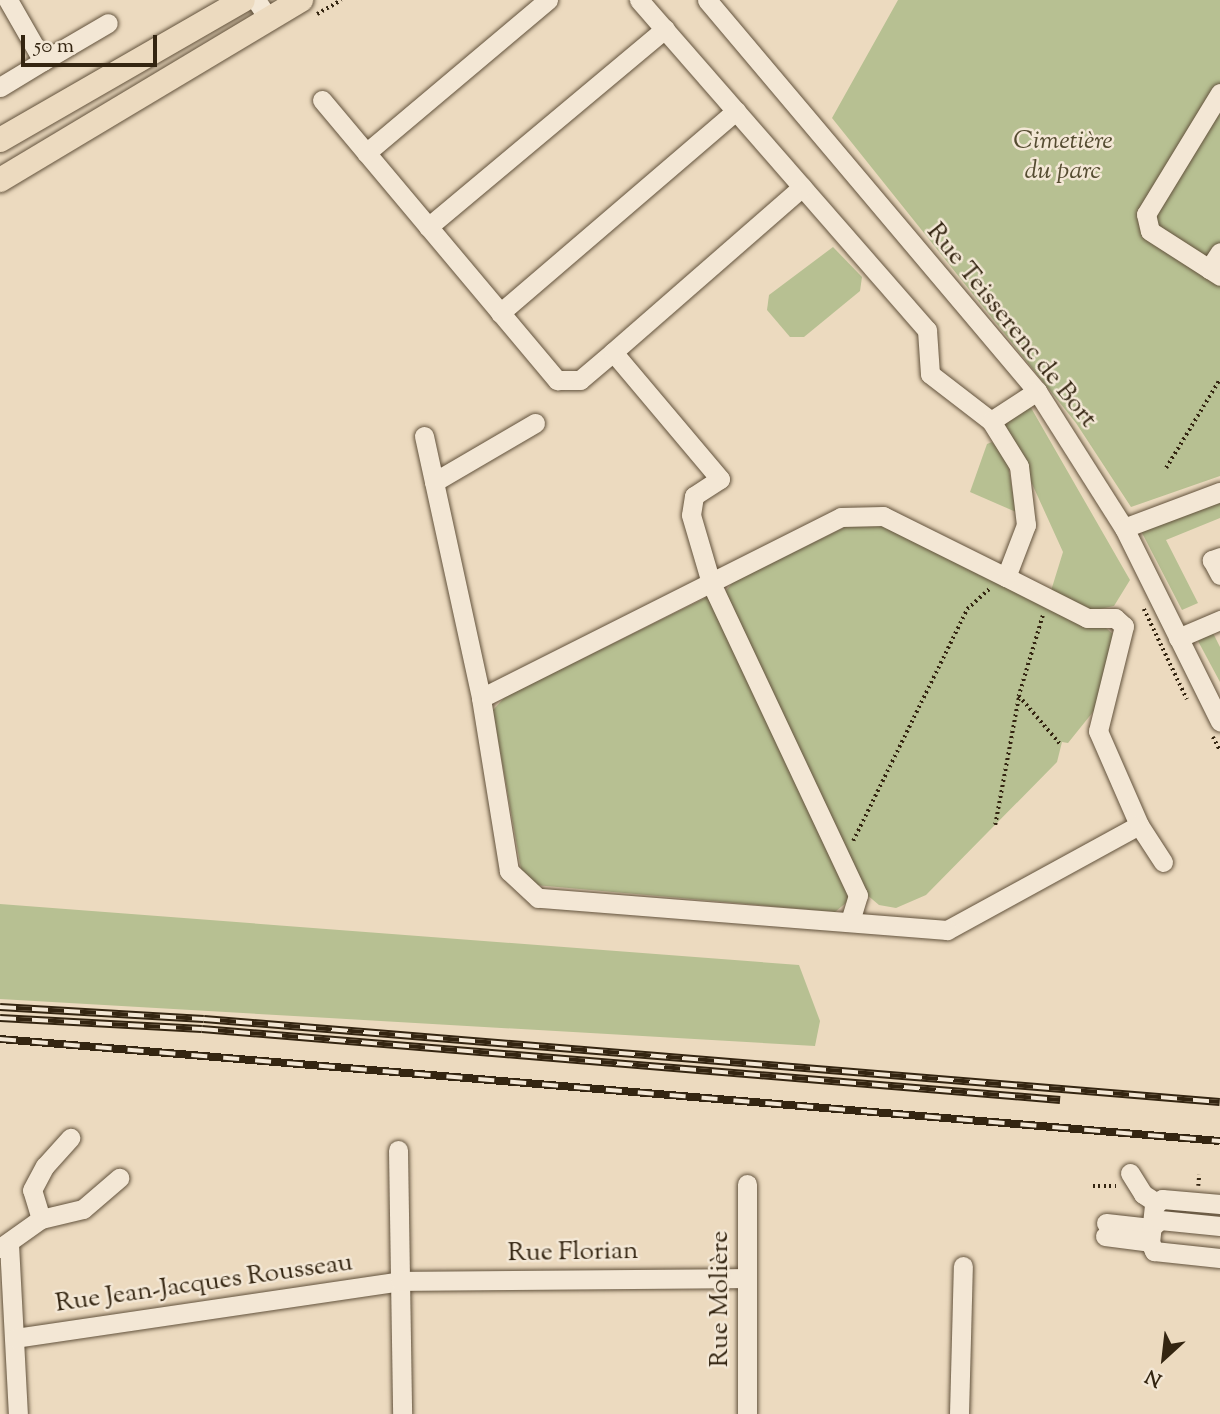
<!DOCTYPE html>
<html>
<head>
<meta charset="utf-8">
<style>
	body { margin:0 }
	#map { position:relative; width:1220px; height:1414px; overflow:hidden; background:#ecdabf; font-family:"Sorts Mill Goudy",serif }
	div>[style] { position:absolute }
	.green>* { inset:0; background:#b7c092 }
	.path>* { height:3.5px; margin-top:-1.75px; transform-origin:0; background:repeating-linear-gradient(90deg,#342511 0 2px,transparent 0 5.5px) }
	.roads { filter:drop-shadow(0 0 2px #62523c) drop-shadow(0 0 2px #62523c) }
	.minor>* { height:19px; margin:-9.5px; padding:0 9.5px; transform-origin:9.5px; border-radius:9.5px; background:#f3e7d5 }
	.major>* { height:24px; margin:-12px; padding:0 12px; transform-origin:12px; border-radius:12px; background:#ecdabf }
	.rail>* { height:8px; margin-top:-4px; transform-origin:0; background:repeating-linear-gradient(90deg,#f3e7d5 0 16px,#342511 0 32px); box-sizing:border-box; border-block:2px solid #342511 }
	span { translate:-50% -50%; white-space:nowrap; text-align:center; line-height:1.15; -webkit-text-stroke:5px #f3e7d5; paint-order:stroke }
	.park-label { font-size:26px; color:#554c31; font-style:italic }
	.street-label { font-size:26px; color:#342511 }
	.north { position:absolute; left:1129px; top:1323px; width:70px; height:70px; -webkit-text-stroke:5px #f3e7d5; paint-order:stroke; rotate:207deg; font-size:19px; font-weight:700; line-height:28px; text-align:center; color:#342511 }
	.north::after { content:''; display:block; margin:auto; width:24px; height:32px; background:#342511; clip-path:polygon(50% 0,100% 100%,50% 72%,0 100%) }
	.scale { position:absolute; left:21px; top:35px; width:136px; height:32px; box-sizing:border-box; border:4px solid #342511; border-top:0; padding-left:9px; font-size:21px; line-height:24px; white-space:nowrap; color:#342511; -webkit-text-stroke:5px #f3e7d5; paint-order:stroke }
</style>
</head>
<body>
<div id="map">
	<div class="green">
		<i style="clip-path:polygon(898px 0,1220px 0,1220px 476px,1131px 507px,1076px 423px,832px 118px)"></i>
		<i style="clip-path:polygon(833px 247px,862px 277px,860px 291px,804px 337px,790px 337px,767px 310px,769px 295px)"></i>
		<i style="clip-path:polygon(1030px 406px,1130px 580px,1114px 606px,1090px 611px,1050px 594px,1063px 552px,1004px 422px)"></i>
		<i style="clip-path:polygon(992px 442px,1007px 458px,1016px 512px,970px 492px,987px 444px)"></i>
		<i style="clip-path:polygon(1220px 502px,1220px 518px,1166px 540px,1198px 603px,1182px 610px,1141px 531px)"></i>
		<i style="clip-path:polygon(885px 526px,1075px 622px,1106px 628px,1114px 635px,1101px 702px,1068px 743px,1062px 742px,1057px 762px,926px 895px,896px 908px,879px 905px,866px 894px,725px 592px,733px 582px,845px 527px)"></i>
		<i style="clip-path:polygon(709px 596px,852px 885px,847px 902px,835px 912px,535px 885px,521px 869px,493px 710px,505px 697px)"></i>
		<i style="clip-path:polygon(1213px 633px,1220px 647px,1220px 682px,1198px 641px)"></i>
		<i style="clip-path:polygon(0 904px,799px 965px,820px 1021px,815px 1046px,0 999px)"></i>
	</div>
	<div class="path">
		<i style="left:317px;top:14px;width:28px;rotate:-30deg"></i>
		<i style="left:1166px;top:468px;width:104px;rotate:-58.8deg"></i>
		<i style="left:1144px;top:609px;width:100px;rotate:64.5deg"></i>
		<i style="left:1043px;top:616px;width:84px;rotate:106.7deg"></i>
		<i style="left:1019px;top:696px;width:65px;rotate:49.4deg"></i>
		<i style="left:1213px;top:737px;width:15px;rotate:62deg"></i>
		<i style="left:995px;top:825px;width:131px;rotate:-79.5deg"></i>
		<i style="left:853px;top:841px;width:258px;rotate:-63.8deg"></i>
		<i style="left:967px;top:609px;width:31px;rotate:-42deg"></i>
		<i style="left:1093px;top:1186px;width:23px"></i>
		<i style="left:1198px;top:1186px;width:11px;rotate:-85deg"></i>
	</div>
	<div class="roads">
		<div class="minor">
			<i style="left:8px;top:0;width:70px;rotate:60.2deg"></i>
			<i style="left:43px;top:61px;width:75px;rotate:-30.3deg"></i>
			<i style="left:256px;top:0;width:23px;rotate:56deg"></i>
			<i style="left:639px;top:0;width:438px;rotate:48.9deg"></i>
			<i style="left:927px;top:330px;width:44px;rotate:86.1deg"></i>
			<i style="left:930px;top:374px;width:77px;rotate:37.6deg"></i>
			<i style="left:707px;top:0;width:512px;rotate:49.84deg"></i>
			<i style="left:1037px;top:391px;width:162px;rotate:57.6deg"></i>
			<i style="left:1124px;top:528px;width:216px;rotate:63.6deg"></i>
			<i style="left:0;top:87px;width:50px;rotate:-31.2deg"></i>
			<i style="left:1220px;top:93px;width:142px;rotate:121.4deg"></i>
			<i style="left:1146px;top:214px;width:17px;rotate:77deg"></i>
			<i style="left:1150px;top:231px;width:83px;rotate:32.7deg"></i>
			<i style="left:322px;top:100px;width:366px;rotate:50deg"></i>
			<i style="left:557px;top:380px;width:23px"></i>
			<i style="left:580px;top:380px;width:43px;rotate:-40.3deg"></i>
			<i style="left:613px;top:352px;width:166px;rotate:49.9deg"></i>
			<i style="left:720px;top:479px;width:31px;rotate:147deg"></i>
			<i style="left:694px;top:496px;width:19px;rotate:99deg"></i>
			<i style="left:691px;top:515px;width:71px;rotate:73.6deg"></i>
			<i style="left:711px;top:583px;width:345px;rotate:64.8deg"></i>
			<i style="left:858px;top:895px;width:28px;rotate:107deg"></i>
			<i style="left:366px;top:153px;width:238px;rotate:-40.1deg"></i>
			<i style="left:428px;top:227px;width:309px;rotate:-39.9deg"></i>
			<i style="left:1209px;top:269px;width:20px;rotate:-57deg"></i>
			<i style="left:500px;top:313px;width:311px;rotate:-40.6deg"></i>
			<i style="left:613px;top:352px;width:251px;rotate:-41.1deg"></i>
			<i style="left:424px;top:436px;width:268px;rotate:77.7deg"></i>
			<i style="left:434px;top:482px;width:117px;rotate:-30.3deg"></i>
			<i style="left:1124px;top:528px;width:103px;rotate:-20.6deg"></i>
			<i style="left:1220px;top:557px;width:9px;rotate:159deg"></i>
			<i style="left:1212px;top:560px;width:17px;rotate:62deg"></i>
			<i style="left:1006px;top:577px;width:91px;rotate:26.8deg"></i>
			<i style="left:1087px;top:618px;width:28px"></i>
			<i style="left:1115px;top:618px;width:12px;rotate:42deg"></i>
			<i style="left:1124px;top:626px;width:108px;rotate:103.9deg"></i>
			<i style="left:1098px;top:731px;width:103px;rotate:66.4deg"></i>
			<i style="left:1139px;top:825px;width:219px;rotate:151.3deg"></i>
			<i style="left:947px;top:930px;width:410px;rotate:-175.5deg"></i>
			<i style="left:538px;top:898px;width:40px;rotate:-137deg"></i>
			<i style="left:509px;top:871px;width:175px;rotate:-99.2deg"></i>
			<i style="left:481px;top:698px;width:403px;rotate:-26.7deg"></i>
			<i style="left:841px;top:517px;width:42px;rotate:-1.4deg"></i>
			<i style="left:883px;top:516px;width:137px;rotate:26.4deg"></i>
			<i style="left:1006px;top:577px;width:56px;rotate:-69deg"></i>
			<i style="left:1026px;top:525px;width:59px;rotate:-96.8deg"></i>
			<i style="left:1019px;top:466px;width:53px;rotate:-121.9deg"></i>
			<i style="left:991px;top:421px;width:55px;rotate:-33.1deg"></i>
			<i style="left:1178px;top:638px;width:46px;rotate:-23.2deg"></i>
			<i style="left:1139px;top:825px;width:44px;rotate:57deg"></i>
			<i style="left:398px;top:1150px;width:264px;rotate:89.1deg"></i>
			<i style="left:1130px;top:1173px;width:25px;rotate:58deg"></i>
			<i style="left:1143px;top:1194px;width:17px;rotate:33deg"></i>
			<i style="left:1220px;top:1204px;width:58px;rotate:-175.1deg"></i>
			<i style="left:1162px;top:1199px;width:10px;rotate:143deg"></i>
			<i style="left:1154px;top:1205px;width:37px;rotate:96deg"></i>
			<i style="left:1150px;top:1242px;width:10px;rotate:66deg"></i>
			<i style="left:1154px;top:1251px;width:66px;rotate:6.1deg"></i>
			<i style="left:41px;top:1219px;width:30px;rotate:-107deg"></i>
			<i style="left:32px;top:1190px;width:27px;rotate:-62deg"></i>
			<i style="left:45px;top:1166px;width:38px;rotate:-48deg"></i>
			<i style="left:1106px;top:1223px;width:45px;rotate:6.3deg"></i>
			<i style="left:1151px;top:1228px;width:12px;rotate:-42deg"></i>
			<i style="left:1160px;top:1220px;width:60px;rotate:5.7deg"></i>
			<i style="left:1105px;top:1236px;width:45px;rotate:7.6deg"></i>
			<i style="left:9px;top:1244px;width:170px;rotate:87deg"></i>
			<i style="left:0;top:1248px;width:50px;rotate:-35.3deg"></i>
			<i style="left:41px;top:1219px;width:43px;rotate:-13.4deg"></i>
			<i style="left:83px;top:1209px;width:48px;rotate:-40.7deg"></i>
			<i style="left:15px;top:1338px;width:389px;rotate:-8.4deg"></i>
			<i style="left:400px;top:1281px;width:346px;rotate:-0.5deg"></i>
			<i style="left:747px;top:1414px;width:230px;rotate:-90deg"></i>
			<i style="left:959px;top:1414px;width:148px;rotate:-88.5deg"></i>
		</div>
		<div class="major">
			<i style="left:0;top:140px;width:280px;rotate:-29.9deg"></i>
			<i style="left:0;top:180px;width:351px;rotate:-30.9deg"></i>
		</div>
	</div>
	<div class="rail">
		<i style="left:0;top:1007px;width:204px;rotate:3.4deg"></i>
		<i style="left:204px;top:1019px;width:1019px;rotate:4.67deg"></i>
		<i style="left:0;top:1018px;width:202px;rotate:3.1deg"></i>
		<i style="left:202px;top:1029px;width:861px;rotate:4.73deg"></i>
		<i style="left:0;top:1039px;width:1224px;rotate:4.78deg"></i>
	</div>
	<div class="park-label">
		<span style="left:1063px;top:157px">Cimetière<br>du parc</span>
	</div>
	<div class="street-label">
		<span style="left:1011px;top:326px;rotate:51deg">Rue Teisserenc de Bort</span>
		<span style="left:573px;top:1253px;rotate:-1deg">Rue Florian</span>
		<span style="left:204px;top:1284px;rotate:-8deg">Rue Jean-Jacques Rousseau</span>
		<span style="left:721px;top:1299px;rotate:-90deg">Rue Molière</span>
	</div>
	<div class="north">N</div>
	<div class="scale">50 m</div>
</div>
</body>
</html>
